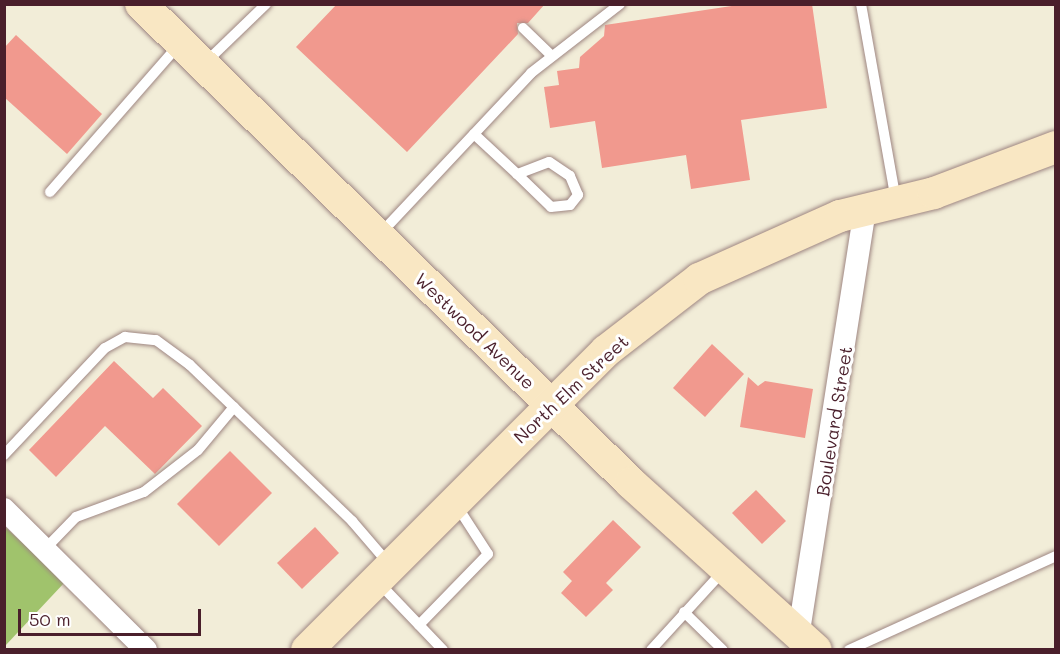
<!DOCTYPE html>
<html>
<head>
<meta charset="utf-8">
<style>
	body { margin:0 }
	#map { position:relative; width:1060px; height:654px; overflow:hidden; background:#f2edd8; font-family:Mali,sans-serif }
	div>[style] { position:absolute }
	.green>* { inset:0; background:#a0c36c }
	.building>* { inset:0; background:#f1998e }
	.roads { filter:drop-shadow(0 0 2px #9e8682) drop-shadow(0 0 2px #9e8682) }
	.lane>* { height:10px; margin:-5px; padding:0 5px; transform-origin:5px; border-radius:5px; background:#fff }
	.street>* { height:22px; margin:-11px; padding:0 11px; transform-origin:11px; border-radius:11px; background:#fff }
	.secondary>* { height:32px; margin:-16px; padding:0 16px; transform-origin:16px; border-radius:16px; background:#f9e7c3 }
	span { translate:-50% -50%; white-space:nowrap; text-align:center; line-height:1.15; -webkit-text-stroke:6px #fff; paint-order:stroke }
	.street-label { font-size:18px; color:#4a1f2b }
	.frame { position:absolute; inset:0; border:6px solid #4a1f2b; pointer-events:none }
	.scale { position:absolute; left:18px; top:609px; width:183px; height:27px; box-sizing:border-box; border:3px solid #4a1f2b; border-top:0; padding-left:8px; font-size:18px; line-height:21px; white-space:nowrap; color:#4a1f2b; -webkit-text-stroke:4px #fff; paint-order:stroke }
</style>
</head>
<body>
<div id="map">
	<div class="green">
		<i style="clip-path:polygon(4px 526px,65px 582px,5px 646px,4px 646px)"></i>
	</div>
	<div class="building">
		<i style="clip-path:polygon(337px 4px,545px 4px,528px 23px,517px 23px,518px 34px,407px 152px,296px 47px)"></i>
		<i style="clip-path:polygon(745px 4px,812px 4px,827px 108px,741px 120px,750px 180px,691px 189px,686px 155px,602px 168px,595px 121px,550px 128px,544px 87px,559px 85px,557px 71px,579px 68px,580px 57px,604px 36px,605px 25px)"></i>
		<i style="clip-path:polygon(16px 35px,102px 114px,67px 154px,4px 97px,4px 48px)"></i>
		<i style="clip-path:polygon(712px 344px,744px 374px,705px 417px,673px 388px)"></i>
		<i style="clip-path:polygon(114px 361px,153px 398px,163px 388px,202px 426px,155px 474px,105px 426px,56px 477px,29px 450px)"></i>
		<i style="clip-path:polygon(748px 377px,758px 386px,765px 381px,813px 389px,805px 438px,740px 427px)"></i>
		<i style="clip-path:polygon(230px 451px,272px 493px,219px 546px,177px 504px)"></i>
		<i style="clip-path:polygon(756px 490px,786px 521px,762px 544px,732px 513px)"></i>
		<i style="clip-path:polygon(613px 520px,641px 547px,606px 583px,613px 590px,586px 617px,561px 593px,572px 581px,563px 572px)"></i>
		<i style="clip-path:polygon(315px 527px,339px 553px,302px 589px,277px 563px)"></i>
	</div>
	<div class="roads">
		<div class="lane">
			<i style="left:861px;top:4px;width:199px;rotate:79.9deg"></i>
			<i style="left:523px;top:28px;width:40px;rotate:44deg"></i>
			<i style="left:205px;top:63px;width:85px;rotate:-44deg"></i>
			<i style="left:474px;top:134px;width:59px;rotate:42.9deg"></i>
			<i style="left:517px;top:174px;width:47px;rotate:44.1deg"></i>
			<i style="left:551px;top:207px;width:19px;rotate:-6deg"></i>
			<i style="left:570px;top:205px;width:13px;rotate:-51deg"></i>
			<i style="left:578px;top:195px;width:21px;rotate:-113deg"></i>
			<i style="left:570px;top:176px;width:25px;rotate:-146deg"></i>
			<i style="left:549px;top:162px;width:34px;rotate:159deg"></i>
			<i style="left:50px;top:192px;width:194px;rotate:-48.8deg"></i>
			<i style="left:381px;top:233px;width:219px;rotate:-46.8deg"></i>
			<i style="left:531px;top:73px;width:113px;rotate:-37.8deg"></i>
			<i style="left:4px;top:455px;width:147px;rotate:-46.7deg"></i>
			<i style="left:105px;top:348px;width:23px;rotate:-29deg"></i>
			<i style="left:125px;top:337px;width:31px;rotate:6deg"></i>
			<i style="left:156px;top:340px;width:42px;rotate:36.3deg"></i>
			<i style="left:190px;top:365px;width:225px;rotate:43.9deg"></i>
			<i style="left:352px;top:521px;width:57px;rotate:49.3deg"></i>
			<i style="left:46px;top:548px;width:43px;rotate:-45.9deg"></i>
			<i style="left:76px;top:517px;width:72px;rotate:-20.2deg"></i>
			<i style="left:144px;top:492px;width:68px;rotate:-37.9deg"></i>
			<i style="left:198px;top:450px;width:56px;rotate:-50.1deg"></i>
			<i style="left:379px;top:583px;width:93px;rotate:46.3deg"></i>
			<i style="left:684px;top:612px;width:54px;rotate:44.3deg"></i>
			<i style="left:419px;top:625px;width:99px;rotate:-45.8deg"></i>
			<i style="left:488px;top:554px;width:57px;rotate:-122.9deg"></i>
			<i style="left:651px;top:650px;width:108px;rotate:-47.6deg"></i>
			<i style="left:849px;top:650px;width:227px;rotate:-24.4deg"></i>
		</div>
		<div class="street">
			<i style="left:4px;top:509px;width:200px;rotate:44.8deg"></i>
			<i style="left:799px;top:631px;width:425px;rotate:-81.1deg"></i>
		</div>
		<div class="secondary">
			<i style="left:141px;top:4px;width:685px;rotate:44.35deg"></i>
			<i style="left:631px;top:483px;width:249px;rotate:42.1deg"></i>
			<i style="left:307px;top:650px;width:423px;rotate:-45deg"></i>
			<i style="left:606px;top:351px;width:118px;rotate:-37.7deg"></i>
			<i style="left:699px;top:279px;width:154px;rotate:-24.1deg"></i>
			<i style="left:840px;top:216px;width:97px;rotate:-13.7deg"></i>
			<i style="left:934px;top:193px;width:130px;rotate:-20.7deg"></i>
		</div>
	</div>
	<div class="street-label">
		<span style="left:475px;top:331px;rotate:44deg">Westwood Avenue</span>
		<span style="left:571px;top:389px;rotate:-43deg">North Elm Street</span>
		<span style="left:834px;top:421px;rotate:-81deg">Boulevard Street</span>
	</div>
	<div class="frame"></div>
	<div class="scale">50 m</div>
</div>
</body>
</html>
